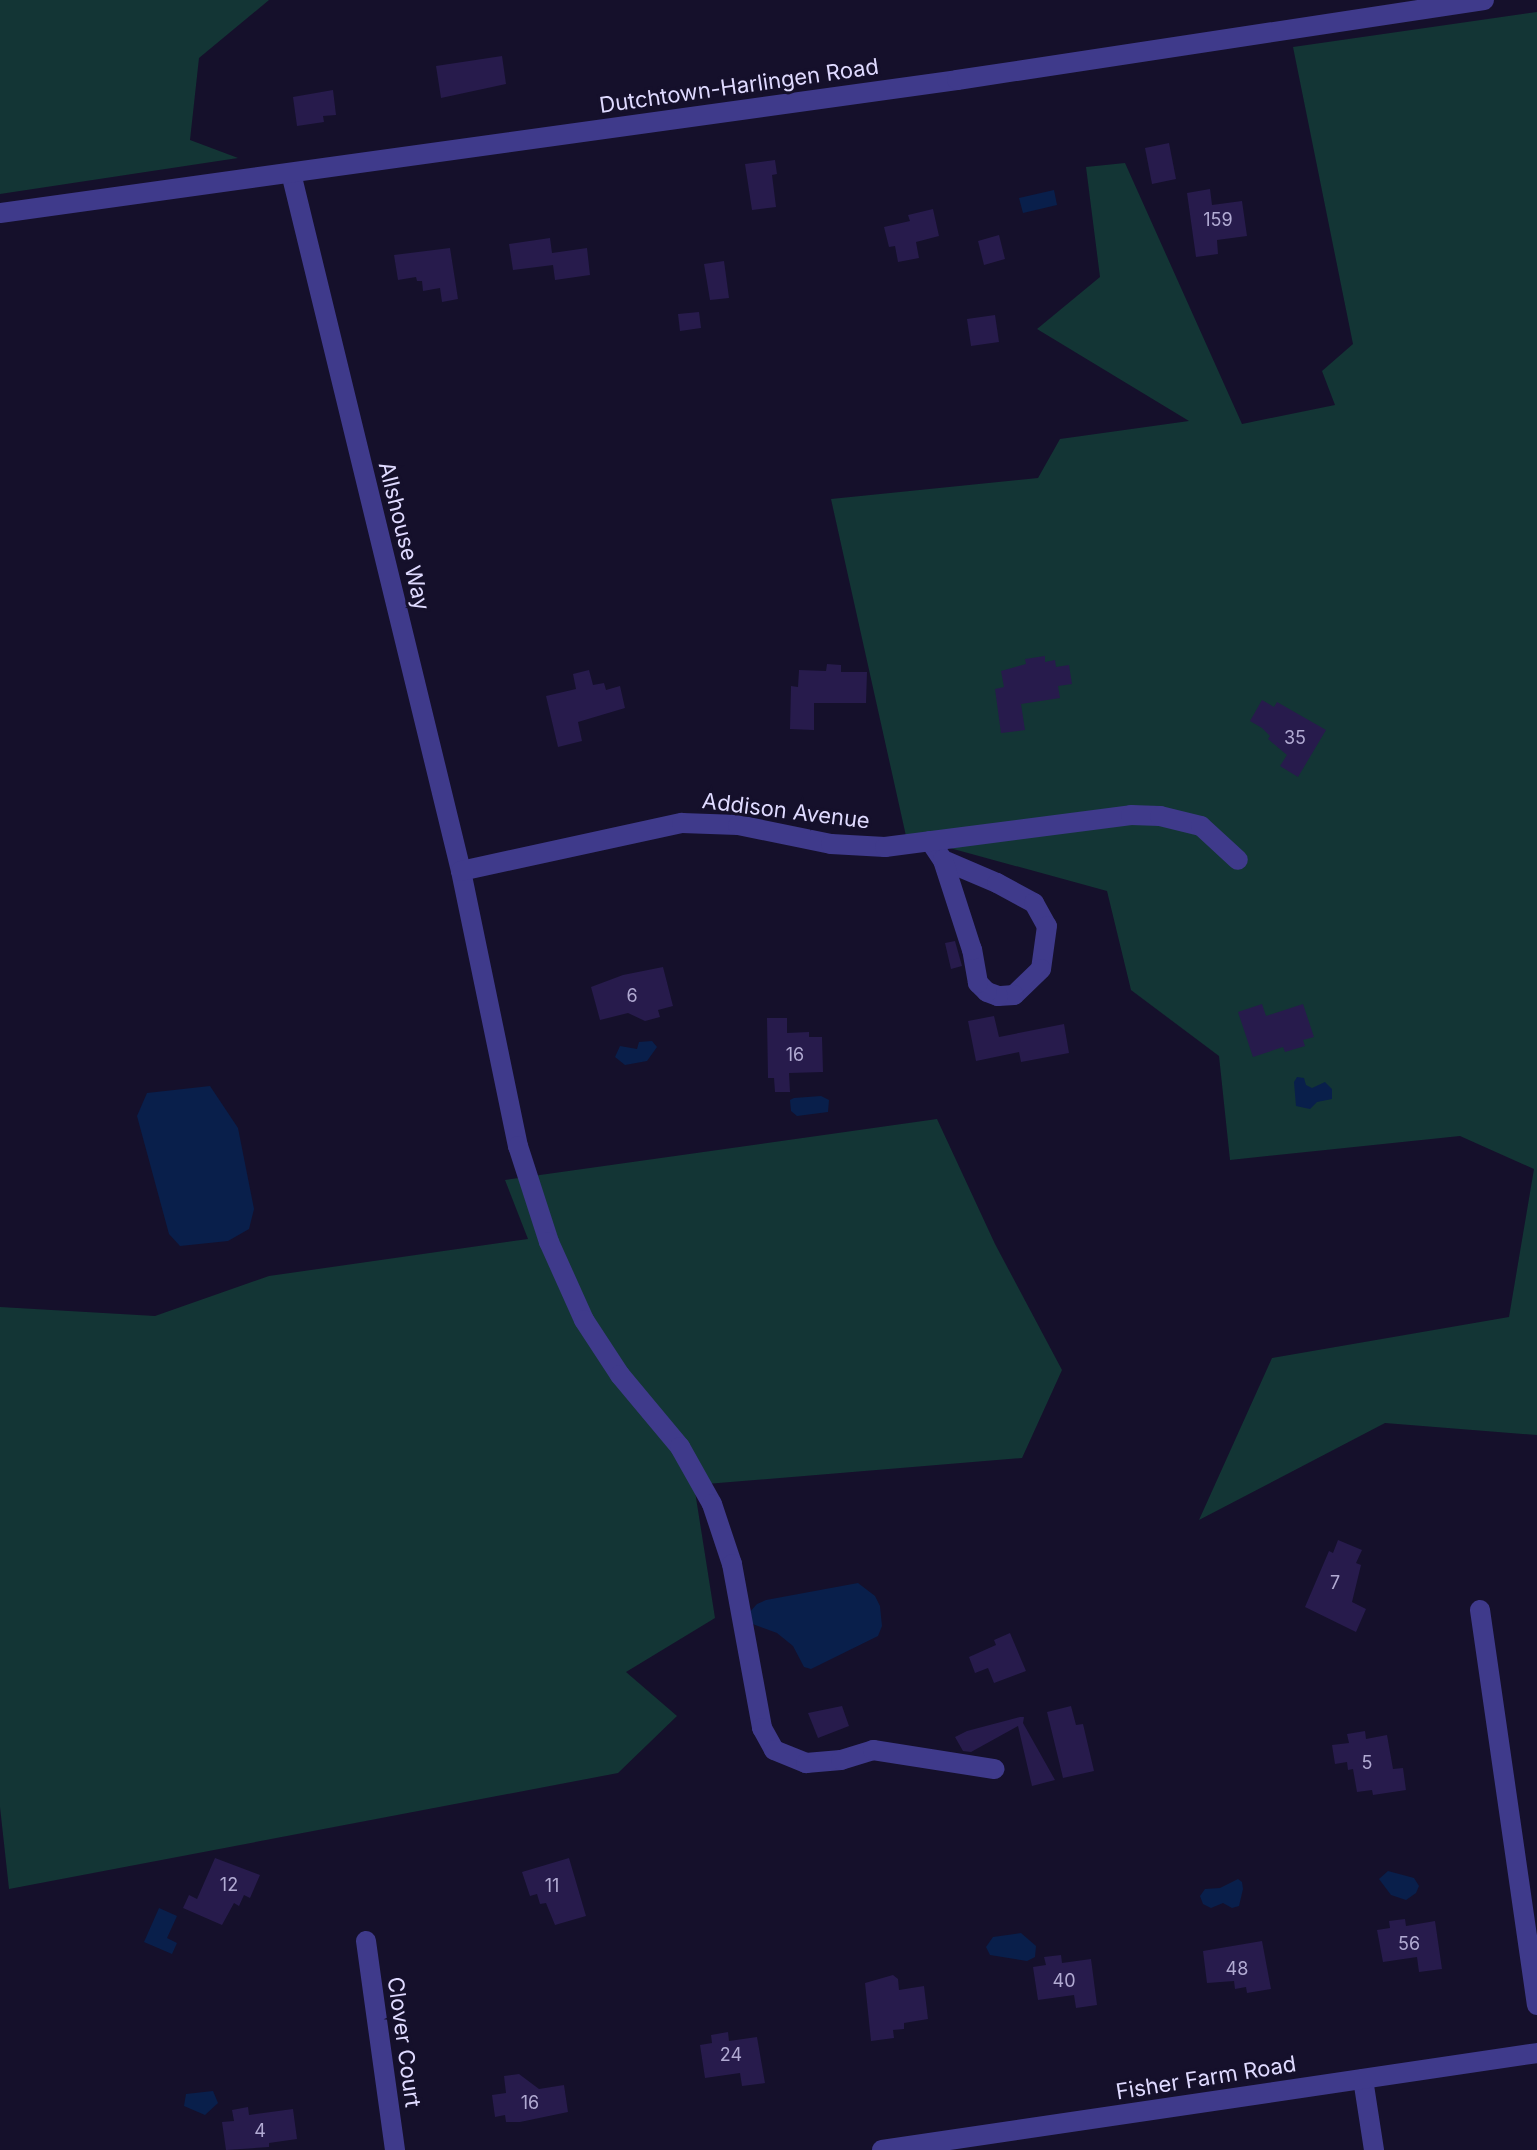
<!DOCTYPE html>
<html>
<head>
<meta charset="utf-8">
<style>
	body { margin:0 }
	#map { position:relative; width:1537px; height:2150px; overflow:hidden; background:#15102b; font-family:Inter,sans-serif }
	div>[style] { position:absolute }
	.green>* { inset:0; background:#133535 }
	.water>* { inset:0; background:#091f4b }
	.building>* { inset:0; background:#271b4c }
	.minor>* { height:20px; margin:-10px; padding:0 10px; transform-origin:10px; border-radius:10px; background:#3f3a8b }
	span { translate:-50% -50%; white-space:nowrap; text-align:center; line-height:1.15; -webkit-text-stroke:6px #15102b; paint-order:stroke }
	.number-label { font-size:18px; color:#b1aad2 }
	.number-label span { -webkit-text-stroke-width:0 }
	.street-label { font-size:22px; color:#dfdaff }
</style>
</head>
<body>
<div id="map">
	<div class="green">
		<i style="clip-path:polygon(0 0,269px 0,199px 58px,190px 140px,238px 158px,0 194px)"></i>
		<i style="clip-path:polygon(1537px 12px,1537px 1435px,1385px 1423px,1199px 1520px,1272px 1358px,1509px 1317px,1534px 1169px,1460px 1136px,1230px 1160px,1219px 1056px,1131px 990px,1107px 891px,906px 836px,831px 499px,1038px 478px,1060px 439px,1189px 421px,1037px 329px,1100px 277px,1086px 167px,1125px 163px,1242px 424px,1335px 405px,1322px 371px,1353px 344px,1293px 47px)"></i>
		<i style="clip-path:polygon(937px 1119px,995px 1244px,1062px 1370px,1022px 1458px,694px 1485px,715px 1618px,626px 1672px,677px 1716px,618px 1773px,9px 1889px,0 1807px,0 1307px,155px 1316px,269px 1276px,528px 1239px,505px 1180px)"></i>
	</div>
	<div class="water">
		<i style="clip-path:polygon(1054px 190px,1057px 205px,1023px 213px,1019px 198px)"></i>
		<i style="clip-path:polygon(652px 1041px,657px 1047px,647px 1061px,625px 1065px,615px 1057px,620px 1046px,637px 1049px,639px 1042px)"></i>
		<i style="clip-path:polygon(1297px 1077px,1304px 1078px,1306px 1085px,1312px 1088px,1325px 1082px,1332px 1089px,1332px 1099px,1317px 1102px,1310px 1109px,1296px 1106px,1294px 1082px)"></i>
		<i style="clip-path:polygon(210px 1086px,238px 1128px,254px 1209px,249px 1229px,228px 1241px,180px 1246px,169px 1234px,137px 1116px,147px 1093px)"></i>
		<i style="clip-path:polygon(821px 1096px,829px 1100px,828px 1112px,797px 1116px,791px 1111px,790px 1100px,794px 1098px)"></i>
		<i style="clip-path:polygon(858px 1583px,875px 1596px,880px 1606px,882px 1626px,878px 1636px,811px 1669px,804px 1667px,793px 1646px,777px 1633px,750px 1623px,747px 1615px,757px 1604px,766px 1600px)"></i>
		<i style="clip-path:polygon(1388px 1871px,1414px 1878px,1419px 1886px,1416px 1893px,1406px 1900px,1391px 1895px,1379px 1879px)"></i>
		<i style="clip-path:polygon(1238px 1879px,1242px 1882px,1243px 1889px,1239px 1906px,1232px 1908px,1223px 1903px,1211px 1908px,1203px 1904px,1200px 1896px,1205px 1889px,1220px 1888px)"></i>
		<i style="clip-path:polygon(159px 1908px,177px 1916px,167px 1938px,177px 1943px,172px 1954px,144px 1942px)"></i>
		<i style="clip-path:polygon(1021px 1933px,1036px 1946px,1035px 1957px,1027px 1961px,990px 1955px,986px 1947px,993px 1937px)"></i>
		<i style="clip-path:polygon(213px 2091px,218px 2103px,205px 2115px,184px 2106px,186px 2094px)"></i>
	</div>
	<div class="building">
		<i style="clip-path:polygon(502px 56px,506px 84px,441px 98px,436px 66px)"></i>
		<i style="clip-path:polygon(333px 90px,336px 115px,323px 116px,324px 122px,297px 126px,293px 97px)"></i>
		<i style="clip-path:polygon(1169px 143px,1176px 179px,1152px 184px,1145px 148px)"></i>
		<i style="clip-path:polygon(775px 160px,777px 174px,772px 175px,776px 207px,752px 210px,745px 164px)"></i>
		<i style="clip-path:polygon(1210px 189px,1212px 205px,1242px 201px,1247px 236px,1217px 240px,1218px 254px,1196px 257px,1187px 193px)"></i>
		<i style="clip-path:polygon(933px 209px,939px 236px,916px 242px,919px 258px,898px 262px,895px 246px,889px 247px,884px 227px,910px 221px,908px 215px)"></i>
		<i style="clip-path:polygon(999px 235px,1005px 259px,984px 265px,978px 241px)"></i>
		<i style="clip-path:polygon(550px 238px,552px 253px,587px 248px,590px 275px,555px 280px,553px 265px,513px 270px,509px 244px)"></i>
		<i style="clip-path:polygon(450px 248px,458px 299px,442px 302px,440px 288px,423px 291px,422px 281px,417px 281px,416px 277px,398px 280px,394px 255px)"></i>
		<i style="clip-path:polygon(724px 261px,729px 298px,710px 300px,704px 264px)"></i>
		<i style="clip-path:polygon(699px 312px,701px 328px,680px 331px,678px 314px)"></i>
		<i style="clip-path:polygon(995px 315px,999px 342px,971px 346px,967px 319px)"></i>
		<i style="clip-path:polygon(1045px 656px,1045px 662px,1055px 660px,1056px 667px,1069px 665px,1072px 684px,1058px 686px,1060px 698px,1021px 704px,1025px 730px,1001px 733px,995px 689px,1004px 687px,1001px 671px,1026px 664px,1025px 659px)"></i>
		<i style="clip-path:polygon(827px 664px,841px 665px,841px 672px,867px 672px,866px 703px,814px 703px,814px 730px,790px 729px,791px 686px,798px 687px,799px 670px,826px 671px)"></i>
		<i style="clip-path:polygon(589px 670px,593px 685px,604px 683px,606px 690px,620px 686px,625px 708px,578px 722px,582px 741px,558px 747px,546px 696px,576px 689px,573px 674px)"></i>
		<i style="clip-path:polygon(1262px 700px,1274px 707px,1277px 702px,1326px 730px,1298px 777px,1280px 766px,1287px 755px,1268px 739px,1270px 736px,1262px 728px,1250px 721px)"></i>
		<i style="clip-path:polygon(955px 941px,962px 966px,951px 969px,945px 943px)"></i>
		<i style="clip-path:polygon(663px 967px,673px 1006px,658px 1010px,660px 1017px,645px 1021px,628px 1013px,600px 1020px,591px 987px,623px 975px)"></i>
		<i style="clip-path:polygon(1262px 1004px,1266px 1016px,1303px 1004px,1314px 1037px,1303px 1040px,1305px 1046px,1285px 1052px,1283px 1047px,1253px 1057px,1238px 1012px)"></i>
		<i style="clip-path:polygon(994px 1016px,999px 1037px,1064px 1024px,1069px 1053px,1021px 1062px,1019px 1052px,976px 1061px,968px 1021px)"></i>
		<i style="clip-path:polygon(767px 1018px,787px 1018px,787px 1033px,809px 1032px,809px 1037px,822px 1037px,823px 1072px,789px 1073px,790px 1092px,775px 1092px,774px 1078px,768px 1078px)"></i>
		<i style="clip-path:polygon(1338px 1540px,1362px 1550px,1356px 1563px,1361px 1565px,1352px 1602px,1366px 1609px,1356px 1632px,1305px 1607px,1329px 1551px,1333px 1553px)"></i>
		<i style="clip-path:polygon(1010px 1633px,1026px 1671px,994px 1683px,988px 1668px,975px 1673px,969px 1657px,996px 1645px,994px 1640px)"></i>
		<i style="clip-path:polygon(842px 1706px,849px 1726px,818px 1738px,808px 1713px)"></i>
		<i style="clip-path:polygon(1071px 1706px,1076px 1725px,1083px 1724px,1094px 1771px,1063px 1778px,1047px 1712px)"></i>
		<i style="clip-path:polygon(1020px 1717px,1024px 1717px,1023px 1723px,1055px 1780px,1032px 1786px,1018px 1726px,971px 1752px,963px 1751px,955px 1737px,967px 1731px)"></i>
		<i style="clip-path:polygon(1365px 1731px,1366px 1739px,1387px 1735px,1393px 1769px,1403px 1768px,1406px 1790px,1373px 1795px,1372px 1790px,1357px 1792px,1353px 1769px,1348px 1770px,1347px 1762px,1335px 1764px,1332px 1745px,1349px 1743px,1347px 1734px)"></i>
		<i style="clip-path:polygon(215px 1858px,260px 1875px,250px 1898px,244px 1895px,239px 1906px,234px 1903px,222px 1925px,183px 1908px,189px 1895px,197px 1899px)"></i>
		<i style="clip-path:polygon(569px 1858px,586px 1916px,555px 1925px,546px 1903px,540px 1904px,537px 1894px,530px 1896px,522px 1872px)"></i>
		<i style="clip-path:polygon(1405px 1919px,1406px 1926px,1435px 1921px,1442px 1969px,1419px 1972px,1417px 1957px,1383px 1962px,1377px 1930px,1390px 1928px,1389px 1921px)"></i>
		<i style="clip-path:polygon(1262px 1941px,1271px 1989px,1247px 1993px,1246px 1987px,1235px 1989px,1234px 1981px,1207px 1983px,1203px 1951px)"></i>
		<i style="clip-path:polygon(1061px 1955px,1062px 1963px,1091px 1959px,1097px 2005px,1076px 2008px,1074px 1995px,1038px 2000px,1033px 1967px,1046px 1965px,1044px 1957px)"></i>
		<i style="clip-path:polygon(893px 1975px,898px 1979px,899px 1990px,924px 1986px,928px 2019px,904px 2023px,904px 2029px,893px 2030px,894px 2038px,871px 2041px,865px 1983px)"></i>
		<i style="clip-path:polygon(728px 2032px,729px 2041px,757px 2037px,765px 2083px,742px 2086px,740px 2073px,705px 2078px,700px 2045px,712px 2043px,711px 2035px)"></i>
		<i style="clip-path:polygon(519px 2074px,539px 2089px,564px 2085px,568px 2112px,520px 2122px,506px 2122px,505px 2115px,495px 2117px,492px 2095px,506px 2093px,504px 2076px)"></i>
		<i style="clip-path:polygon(248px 2107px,249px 2115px,293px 2109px,297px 2139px,269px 2143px,269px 2147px,226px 2150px,222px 2122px,234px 2121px,232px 2110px)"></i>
	</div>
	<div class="minor">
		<i style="left:291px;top:173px;width:718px;rotate:76.31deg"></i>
		<i style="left:461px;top:871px;width:281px;rotate:78.3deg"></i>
		<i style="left:518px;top:1146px;width:101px;rotate:72.1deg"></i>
		<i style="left:549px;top:1242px;width:85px;rotate:65.8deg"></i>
		<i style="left:584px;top:1320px;width:66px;rotate:56.8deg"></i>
		<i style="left:620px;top:1375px;width:94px;rotate:50.2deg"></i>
		<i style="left:680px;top:1447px;width:65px;rotate:60.7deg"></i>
		<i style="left:712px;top:1504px;width:63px;rotate:71.6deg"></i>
		<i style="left:732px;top:1564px;width:167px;rotate:79.6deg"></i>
		<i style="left:762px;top:1728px;width:25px;rotate:61deg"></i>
		<i style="left:774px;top:1750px;width:35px;rotate:22deg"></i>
		<i style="left:806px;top:1763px;width:35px;rotate:-5deg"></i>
		<i style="left:841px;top:1760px;width:34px;rotate:-17deg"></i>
		<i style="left:873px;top:1750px;width:123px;rotate:8.9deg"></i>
		<i style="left:0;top:213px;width:966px;rotate:-7.91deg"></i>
		<i style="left:957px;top:80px;width:533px;rotate:-8.63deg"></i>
		<i style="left:930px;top:841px;width:23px;rotate:56deg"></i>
		<i style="left:943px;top:860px;width:59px;rotate:23.1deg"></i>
		<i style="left:997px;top:883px;width:42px;rotate:28.4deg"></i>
		<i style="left:1034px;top:903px;width:26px;rotate:61deg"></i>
		<i style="left:1047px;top:926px;width:43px;rotate:97.9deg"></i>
		<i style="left:1041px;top:969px;width:37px;rotate:136deg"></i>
		<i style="left:1014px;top:995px;width:16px;rotate:176deg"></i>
		<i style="left:998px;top:996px;width:12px;rotate:-160deg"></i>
		<i style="left:987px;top:992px;width:13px;rotate:-135deg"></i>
		<i style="left:978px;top:983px;width:34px;rotate:-100deg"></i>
		<i style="left:972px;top:950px;width:95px;rotate:-107.9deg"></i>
		<i style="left:461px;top:871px;width:226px;rotate:-12.3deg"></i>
		<i style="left:682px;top:823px;width:56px;rotate:2deg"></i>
		<i style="left:738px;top:825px;width:95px;rotate:11.5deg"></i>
		<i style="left:831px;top:844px;width:54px;rotate:3.2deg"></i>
		<i style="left:885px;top:847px;width:248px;rotate:-7.4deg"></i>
		<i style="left:1131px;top:815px;width:29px;rotate:2deg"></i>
		<i style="left:1160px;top:816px;width:42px;rotate:13.7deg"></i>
		<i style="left:1201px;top:826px;width:50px;rotate:42.6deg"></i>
		<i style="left:1480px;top:1610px;width:399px;rotate:81.8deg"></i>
		<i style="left:366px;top:1941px;width:211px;rotate:82.1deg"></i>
		<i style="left:1363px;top:2079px;width:72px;rotate:81.2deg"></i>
		<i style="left:882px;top:2150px;width:662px;rotate:-8.42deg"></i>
	</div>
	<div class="number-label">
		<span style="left:1218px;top:220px">159</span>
		<span style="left:1295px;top:738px">35</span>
		<span style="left:632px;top:996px">6</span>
		<span style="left:795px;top:1055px">16</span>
		<span style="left:1335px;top:1583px">7</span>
		<span style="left:1367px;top:1763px">5</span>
		<span style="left:229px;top:1885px">12</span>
		<span style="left:552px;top:1886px">11</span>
		<span style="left:1409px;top:1944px">56</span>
		<span style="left:1237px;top:1969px">48</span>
		<span style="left:1064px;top:1981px">40</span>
		<span style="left:731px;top:2055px">24</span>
		<span style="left:530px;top:2103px">16</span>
		<span style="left:260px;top:2131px">4</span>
	</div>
	<div class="street-label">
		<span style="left:739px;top:86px;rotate:-8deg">Dutchtown-Harlingen Road</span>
		<span style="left:404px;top:536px;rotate:76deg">Allshouse Way</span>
		<span style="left:786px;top:811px;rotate:7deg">Addison Avenue</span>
		<span style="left:404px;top:2042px;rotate:82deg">Clover Court</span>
		<span style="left:1206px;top:2078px;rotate:-9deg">Fisher Farm Road</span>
	</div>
</div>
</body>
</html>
